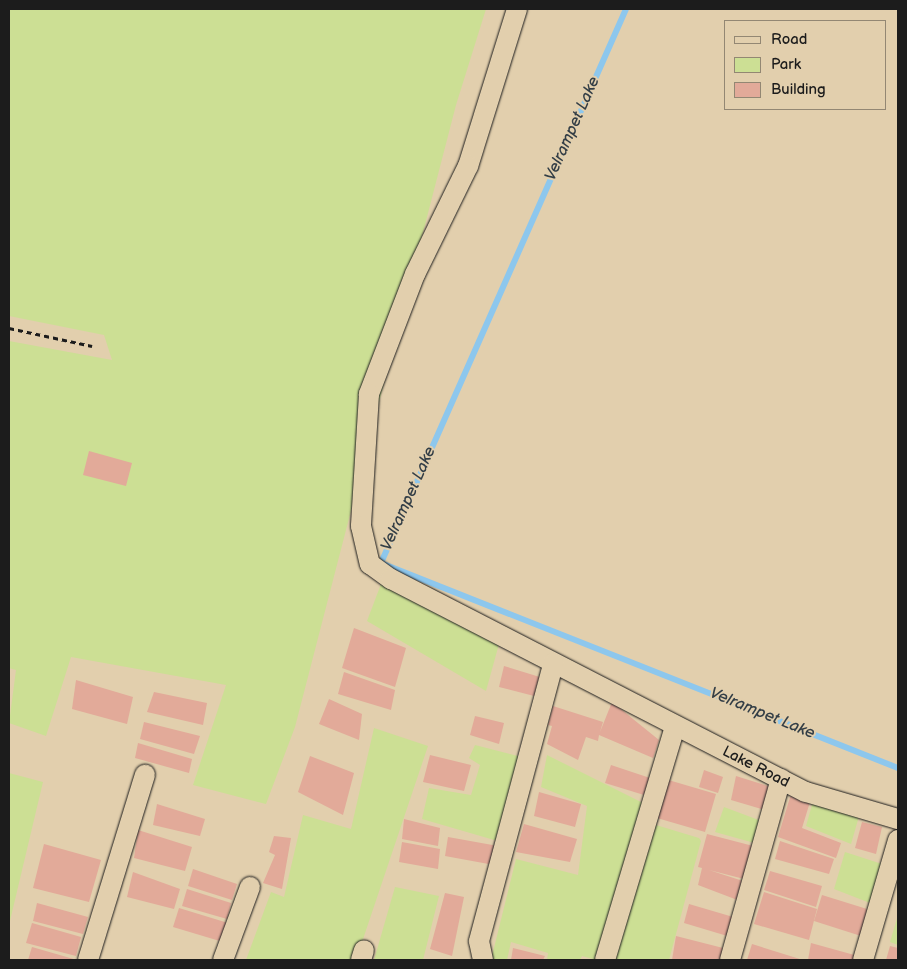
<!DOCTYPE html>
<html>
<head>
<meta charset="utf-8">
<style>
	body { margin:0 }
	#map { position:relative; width:907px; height:969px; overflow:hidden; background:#e2cfad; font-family:"Balsamiq Sans",sans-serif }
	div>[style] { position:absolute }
	.green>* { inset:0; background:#ccdf94 }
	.stream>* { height:6px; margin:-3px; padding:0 3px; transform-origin:3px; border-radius:3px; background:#8dc7ed }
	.building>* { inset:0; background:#e2aa99 }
	.path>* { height:3px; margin-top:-1.5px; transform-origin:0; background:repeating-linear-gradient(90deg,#1c1c1c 0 5px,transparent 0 9px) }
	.roads { filter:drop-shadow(0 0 1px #1c1c1c) drop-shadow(0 0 1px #1c1c1c) }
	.minor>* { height:20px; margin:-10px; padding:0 10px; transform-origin:10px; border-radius:10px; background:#e2cfad }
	span { translate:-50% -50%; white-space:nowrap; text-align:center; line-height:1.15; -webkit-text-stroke:4px #e2cfad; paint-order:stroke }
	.street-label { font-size:15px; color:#1c1c1c }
	.water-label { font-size:16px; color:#333e46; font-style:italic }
	.frame { position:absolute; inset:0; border:10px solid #1c1c1c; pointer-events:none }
	.legend { position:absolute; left:724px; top:20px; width:162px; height:90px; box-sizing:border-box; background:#e2cfad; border:1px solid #938773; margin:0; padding:6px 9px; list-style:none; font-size:15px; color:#1c1c1c }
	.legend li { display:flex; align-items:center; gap:10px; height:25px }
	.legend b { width:25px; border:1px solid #938773 }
</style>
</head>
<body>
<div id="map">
	<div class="green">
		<i style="clip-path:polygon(9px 9px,486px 9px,456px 105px,295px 727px,266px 804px,193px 785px,226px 685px,71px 657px,46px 736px,9px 723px,16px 670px,9px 668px,9px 341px,112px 360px,104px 335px,9px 316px)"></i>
		<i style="clip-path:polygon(381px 584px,499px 644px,486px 691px,367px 621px)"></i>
		<i style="clip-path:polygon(374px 728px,428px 746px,356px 960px,246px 960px,271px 892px,284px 897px,303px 815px,351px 829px)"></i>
		<i style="clip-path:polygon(475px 745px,522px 757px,501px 842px,422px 819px,429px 788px,471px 795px,480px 765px,469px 758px)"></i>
		<i style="clip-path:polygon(547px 755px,645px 804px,597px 960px,582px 956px,580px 960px,547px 960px,548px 953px,511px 942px,507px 960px,491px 960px,516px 859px,578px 875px,587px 806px,541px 787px)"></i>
		<i style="clip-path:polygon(9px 773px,43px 782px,9px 925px)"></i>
		<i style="clip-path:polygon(814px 798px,860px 813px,851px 844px,806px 826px)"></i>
		<i style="clip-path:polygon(724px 807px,764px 822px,758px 844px,715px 832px)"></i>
		<i style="clip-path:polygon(656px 825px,699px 838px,701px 841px,669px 960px,614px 960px)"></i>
		<i style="clip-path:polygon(845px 852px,882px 864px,870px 903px,834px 889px)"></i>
		<i style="clip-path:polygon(395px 887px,439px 896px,423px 960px,374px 960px)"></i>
		<i style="clip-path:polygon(898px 915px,898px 945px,890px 942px)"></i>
	</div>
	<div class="stream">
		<i style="left:626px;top:9px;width:606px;rotate:113.86deg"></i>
		<i style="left:381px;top:563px;width:556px;rotate:21.63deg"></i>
	</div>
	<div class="building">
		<i style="clip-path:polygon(89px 451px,132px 463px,126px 486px,83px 475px)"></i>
		<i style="clip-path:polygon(354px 628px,406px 648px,395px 687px,342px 668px)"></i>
		<i style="clip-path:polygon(504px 666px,543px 678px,538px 697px,499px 687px)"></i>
		<i style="clip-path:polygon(344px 672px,395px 690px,391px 710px,338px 694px)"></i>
		<i style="clip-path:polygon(76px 680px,133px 697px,127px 724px,72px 709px)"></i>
		<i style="clip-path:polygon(154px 692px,207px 703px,203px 725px,147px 712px)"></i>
		<i style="clip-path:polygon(329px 699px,362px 714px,359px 740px,319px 724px)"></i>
		<i style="clip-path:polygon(612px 702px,659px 740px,653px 758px,599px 735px,598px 741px,586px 737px,578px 760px,547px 744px,552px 726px,548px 725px,553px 706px,603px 722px,600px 732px)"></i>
		<i style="clip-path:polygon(475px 716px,504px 723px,499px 744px,470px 735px)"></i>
		<i style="clip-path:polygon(144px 722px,200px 736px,194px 754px,140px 739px)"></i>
		<i style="clip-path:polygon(138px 743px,192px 759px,189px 773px,135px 758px)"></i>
		<i style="clip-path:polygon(430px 755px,471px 765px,464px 791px,423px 782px)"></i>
		<i style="clip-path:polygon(310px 756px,354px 773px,343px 815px,298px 792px)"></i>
		<i style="clip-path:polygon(611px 765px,650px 778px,644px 795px,605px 783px)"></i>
		<i style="clip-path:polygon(704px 770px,723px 777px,718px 793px,699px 787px)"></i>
		<i style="clip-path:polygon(736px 776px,774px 788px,768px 811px,731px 800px)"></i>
		<i style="clip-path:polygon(665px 779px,716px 794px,705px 832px,657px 818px)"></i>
		<i style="clip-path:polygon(539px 792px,581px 804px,575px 827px,534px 816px)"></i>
		<i style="clip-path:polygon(791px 794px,810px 802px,802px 828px,841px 843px,836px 858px,778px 837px)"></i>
		<i style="clip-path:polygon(157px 804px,205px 819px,200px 836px,153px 825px)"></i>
		<i style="clip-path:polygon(404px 819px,440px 828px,438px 846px,402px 839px)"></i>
		<i style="clip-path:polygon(862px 822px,882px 827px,876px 854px,855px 848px)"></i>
		<i style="clip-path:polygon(524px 824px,577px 839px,570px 862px,516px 852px)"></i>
		<i style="clip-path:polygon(138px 830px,192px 847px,185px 871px,134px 858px)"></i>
		<i style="clip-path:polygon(707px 834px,757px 847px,748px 880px,709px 870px,746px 882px,740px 901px,698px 885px,702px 868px,698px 867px)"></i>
		<i style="clip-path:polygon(274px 836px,291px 838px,282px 889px,263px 883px,275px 855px,269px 852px)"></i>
		<i style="clip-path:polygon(448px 837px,498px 846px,494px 865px,445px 856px)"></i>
		<i style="clip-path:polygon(780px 841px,834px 859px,829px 874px,775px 859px)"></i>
		<i style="clip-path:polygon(402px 842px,440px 849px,438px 869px,399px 862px)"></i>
		<i style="clip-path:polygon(44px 844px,101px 860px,89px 902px,33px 888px)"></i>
		<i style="clip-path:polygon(193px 869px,237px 884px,232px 900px,188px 886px)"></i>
		<i style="clip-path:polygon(770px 871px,822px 886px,816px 907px,764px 890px)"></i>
		<i style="clip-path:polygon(133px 872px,180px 889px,174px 909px,127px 897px)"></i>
		<i style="clip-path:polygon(187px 889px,231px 903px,227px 919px,182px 906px)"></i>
		<i style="clip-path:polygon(764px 892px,817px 909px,809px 940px,754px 924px)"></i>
		<i style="clip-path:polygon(445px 893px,464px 897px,452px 956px,430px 949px)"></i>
		<i style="clip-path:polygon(822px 895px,867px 909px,861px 936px,814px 921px)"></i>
		<i style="clip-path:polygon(37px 903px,88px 917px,83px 934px,33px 921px)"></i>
		<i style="clip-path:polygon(689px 904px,740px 919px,734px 938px,684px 923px)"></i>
		<i style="clip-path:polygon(179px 908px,228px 923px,223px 942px,173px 927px)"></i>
		<i style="clip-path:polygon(32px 923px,81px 937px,76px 956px,26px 943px)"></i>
		<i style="clip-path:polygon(676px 936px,727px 949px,724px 960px,672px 960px)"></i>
		<i style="clip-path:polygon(811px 943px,858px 956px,857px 960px,808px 960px)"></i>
		<i style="clip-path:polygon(752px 944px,803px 960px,747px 960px)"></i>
		<i style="clip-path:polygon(890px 946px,898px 948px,898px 960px,886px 960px)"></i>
		<i style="clip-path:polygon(32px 947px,77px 960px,28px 960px)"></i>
		<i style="clip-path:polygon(513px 948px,545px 956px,543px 960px,511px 960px)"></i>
	</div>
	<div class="path">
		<i style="left:9px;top:328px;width:85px;rotate:12.2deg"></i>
	</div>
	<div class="roads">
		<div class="minor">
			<i style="left:517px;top:9px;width:164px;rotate:107.3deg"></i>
			<i style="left:468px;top:166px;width:120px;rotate:116.1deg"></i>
			<i style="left:415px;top:274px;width:129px;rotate:111deg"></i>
			<i style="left:369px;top:394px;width:132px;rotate:93.5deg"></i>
			<i style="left:361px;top:526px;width:39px;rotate:77deg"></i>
			<i style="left:370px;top:564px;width:26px;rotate:36deg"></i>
			<i style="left:391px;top:579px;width:466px;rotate:27.2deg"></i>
			<i style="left:806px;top:792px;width:96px;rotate:16.4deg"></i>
			<i style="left:88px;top:960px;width:194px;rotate:-72.9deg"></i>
			<i style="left:223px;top:960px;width:78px;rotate:-69.7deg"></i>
			<i style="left:361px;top:960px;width:10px;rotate:-73deg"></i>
			<i style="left:483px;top:960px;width:19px;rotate:-102deg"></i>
			<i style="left:479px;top:941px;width:287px;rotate:-75deg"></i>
			<i style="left:605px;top:960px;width:244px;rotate:-73.3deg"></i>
			<i style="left:730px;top:960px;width:188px;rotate:-74.3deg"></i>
			<i style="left:863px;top:960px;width:125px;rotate:-73.7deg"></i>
		</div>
	</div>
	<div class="street-label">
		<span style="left:756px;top:767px;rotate:27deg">Lake Road</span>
	</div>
	<div class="water-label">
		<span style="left:573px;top:129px;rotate:-66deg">Velrampet Lake</span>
		<span style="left:409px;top:499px;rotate:-66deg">Velrampet Lake</span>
		<span style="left:762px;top:714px;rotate:22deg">Velrampet Lake</span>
	</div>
	<div class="frame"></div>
	<ul class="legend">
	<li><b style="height:6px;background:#e2cfad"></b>Road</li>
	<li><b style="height:14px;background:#ccdf94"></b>Park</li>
	<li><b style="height:14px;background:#e2aa99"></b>Building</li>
	</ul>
</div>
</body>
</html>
